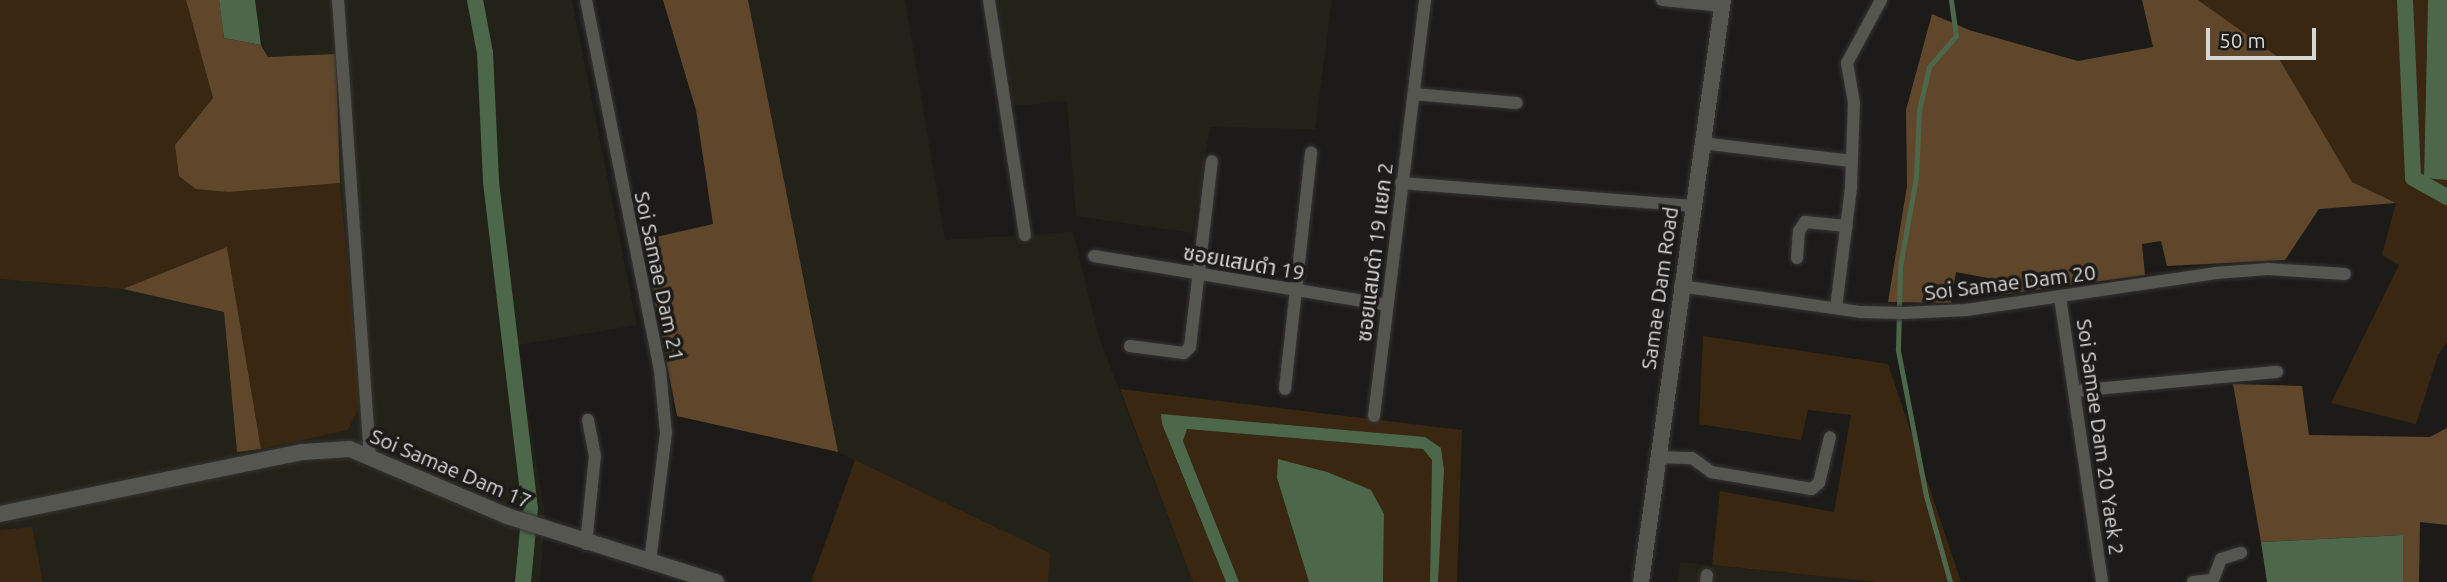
<!DOCTYPE html>
<html>
<head>
<meta charset="utf-8">
<style>
	body { margin:0 }
	#map { position:relative; width:2447px; height:582px; overflow:hidden; background:#1c1b17; font-family:Ubuntu,"Noto Sans Thai",sans-serif }
	div>[style] { position:absolute }
	.built>* { inset:0; background:#232218 }
	.green>* { inset:0; background:#3a2712 }
	.forest>* { inset:0; background:#60472c }
	.water>* { inset:0; background:#4d674b }
	.stream>* { height:4.5px; margin:-2.25px; padding:0 2.25px; transform-origin:2.25px; border-radius:2.25px; background:#4d674b }
	.canal>* { height:16px; margin:-8px; padding:0 8px; transform-origin:8px; border-radius:8px; background:#4d674b }
	.roads { filter:drop-shadow(0 0 2px #343432) drop-shadow(0 0 2px #343432) }
	.minor>* { height:12px; margin:-6px; padding:0 6px; transform-origin:6px; border-radius:6px; background:#565651 }
	.tertiary>* { height:16px; margin:-8px; padding:0 8px; transform-origin:8px; border-radius:8px; background:#565651 }
	span { translate:-50% -50%; white-space:nowrap; text-align:center; line-height:1.15; -webkit-text-stroke:7px #1c1b17; paint-order:stroke }
	.street-label { font-size:21px; color:#d6d6d3 }
	.scale { position:absolute; left:2206px; top:28px; width:110px; height:32px; box-sizing:border-box; border:4px solid #d6d6d3; border-top:0; padding-left:9px; font-size:21px; line-height:24px; white-space:nowrap; color:#d6d6d3; -webkit-text-stroke:5px #1c1b17; paint-order:stroke }
</style>
</head>
<body>
<div id="map">
	<div class="built">
		<i style="clip-path:polygon(255px 0,572px 0,637px 325px,518px 345px,545px 517px,540px 582px,43px 582px,32px 528px,0 530px,0 279px,123px 289px,224px 312px,237px 452px,261px 449px,361px 403px,340px 183px,336px 54px,268px 57px,255px 27px)"></i>
		<i style="clip-path:polygon(748px 0,905px 0,945px 240px,1073px 232px,1099px 337px,1193px 582px,1048px 582px,1050px 553px,838px 452px)"></i>
		<i style="clip-path:polygon(998px 0,1332px 0,1315px 129px,1210px 127px,1192px 233px,1076px 216px,1067px 101px,1014px 106px)"></i>
		<i style="clip-path:polygon(1680px 562px,1877px 582px,1677px 582px)"></i>
	</div>
	<div class="green">
		<i style="clip-path:polygon(0 0,186px 0,213px 98px,175px 145px,229px 192px,340px 183px,361px 403px,348px 430px,261px 449px,227px 247px,123px 289px,0 279px)"></i>
		<i style="clip-path:polygon(2198px 0,2428px 0,2424px 177px,2447px 180px,2447px 342px,2438px 355px,2416px 424px,2331px 403px,2399px 265px,2382px 255px,2396px 203px,2352px 182px,2278px 57px)"></i>
		<i style="clip-path:polygon(1703px 336px,1888px 364px,1961px 582px,1877px 582px,1712px 565px,1720px 491px,1834px 512px,1851px 415px,1808px 410px,1801px 440px,1699px 424px)"></i>
		<i style="clip-path:polygon(1120px 389px,1462px 430px,1457px 582px,1438px 582px,1441px 448px,1162px 425px,1226px 582px,1193px 582px)"></i>
		<i style="clip-path:polygon(1187px 429px,1423px 449px,1432px 459px,1430px 582px,1383px 582px,1384px 514px,1277px 478px,1309px 582px,1239px 582px,1183px 441px)"></i>
		<i style="clip-path:polygon(855px 460px,1050px 553px,1048px 582px,811px 582px)"></i>
		<i style="clip-path:polygon(32px 527px,43px 582px,0 582px,0 530px)"></i>
	</div>
	<div class="forest">
		<i style="clip-path:polygon(186px 0,219px 0,224px 38px,261px 45px,268px 57px,336px 54px,340px 183px,229px 192px,196px 189px,179px 176px,175px 145px,213px 98px)"></i>
		<i style="clip-path:polygon(663px 0,748px 0,838px 452px,677px 416px,643px 240px,713px 224px,696px 110px)"></i>
		<i style="clip-path:polygon(2142px 0,2198px 0,2278px 57px,2352px 182px,2396px 203px,2319px 209px,2285px 260px,2167px 266px,2161px 241px,2142px 244px,2145px 275px,1999px 295px,1993px 279px,1956px 272px,1951px 303px,1888px 302px,1907px 186px,1906px 110px,1932px 14px,1969px 30px,2078px 61px,2153px 47px)"></i>
		<i style="clip-path:polygon(227px 247px,261px 449px,237px 452px,224px 312px,123px 289px)"></i>
		<i style="clip-path:polygon(2233px 384px,2302px 386px,2309px 435px,2430px 437px,2447px 428px,2447px 525px,2420px 522px,2419px 582px,2403px 582px,2402px 535px,2261px 542px)"></i>
	</div>
	<div class="water">
		<i style="clip-path:polygon(219px 0,255px 0,261px 45px,224px 38px)"></i>
		<i style="clip-path:polygon(2428px 0,2447px 0,2447px 180px,2424px 178px)"></i>
		<i style="clip-path:polygon(1161px 414px,1425px 437px,1441px 448px,1444px 470px,1438px 582px,1430px 582px,1432px 460px,1423px 449px,1187px 429px,1183px 441px,1239px 582px,1226px 582px,1162px 424px)"></i>
		<i style="clip-path:polygon(1278px 459px,1327px 472px,1371px 490px,1384px 514px,1383px 582px,1309px 582px,1277px 478px)"></i>
		<i style="clip-path:polygon(2403px 535px,2403px 582px,2267px 582px,2261px 542px)"></i>
	</div>
	<div class="stream">
		<i style="left:1950px;top:582px;width:89px;rotate:-105.6deg"></i>
		<i style="left:1926px;top:496px;width:149px;rotate:-100.9deg"></i>
		<i style="left:1898px;top:350px;width:83px;rotate:-88.6deg"></i>
		<i style="left:1900px;top:267px;width:91px;rotate:-79.9deg"></i>
		<i style="left:1916px;top:177px;width:66px;rotate:-87.4deg"></i>
		<i style="left:1919px;top:111px;width:45px;rotate:-77.2deg"></i>
		<i style="left:1929px;top:67px;width:41px;rotate:-48.9deg"></i>
		<i style="left:1956px;top:36px;width:36px;rotate:-98deg"></i>
	</div>
	<div class="canal">
		<i style="left:475px;top:0;width:54px;rotate:79.3deg"></i>
		<i style="left:485px;top:53px;width:129px;rotate:87.3deg"></i>
		<i style="left:491px;top:182px;width:328px;rotate:83.2deg"></i>
		<i style="left:530px;top:508px;width:74px;rotate:95.4deg"></i>
		<i style="left:2405px;top:0;width:178px;rotate:87.4deg"></i>
		<i style="left:2413px;top:178px;width:39px;rotate:29deg"></i>
	</div>
	<div class="roads">
		<div class="minor">
			<i style="left:338px;top:0;width:457px;rotate:86deg"></i>
			<i style="left:586px;top:0;width:377px;rotate:78.7deg"></i>
			<i style="left:660px;top:370px;width:63px;rotate:84.6deg"></i>
			<i style="left:666px;top:433px;width:129px;rotate:97.1deg"></i>
			<i style="left:989px;top:0;width:238px;rotate:81.3deg"></i>
			<i style="left:1662px;top:0;width:60px;rotate:5.7deg"></i>
			<i style="left:1414px;top:94px;width:103px;rotate:5deg"></i>
			<i style="left:1701px;top:143px;width:152px;rotate:6.8deg"></i>
			<i style="left:1401px;top:183px;width:292px;rotate:4.5deg"></i>
			<i style="left:1094px;top:256px;width:297px;rotate:9.5deg"></i>
			<i style="left:1797px;top:258px;width:27px;rotate:-86deg"></i>
			<i style="left:1799px;top:231px;width:11px;rotate:-56deg"></i>
			<i style="left:1805px;top:222px;width:42px;rotate:5.4deg"></i>
			<i style="left:1680px;top:286px;width:183px;rotate:8.2deg"></i>
			<i style="left:1861px;top:312px;width:42px;rotate:1.4deg"></i>
			<i style="left:1903px;top:313px;width:63px;rotate:-2.7deg"></i>
			<i style="left:1966px;top:310px;width:253px;rotate:-8.4deg"></i>
			<i style="left:2216px;top:273px;width:52px;rotate:-4.4deg"></i>
			<i style="left:2268px;top:269px;width:77px;rotate:3.7deg"></i>
			<i style="left:2060px;top:297px;width:288px;rotate:81.6deg"></i>
			<i style="left:1836px;top:308px;width:122px;rotate:-82.9deg"></i>
			<i style="left:1851px;top:187px;width:84px;rotate:-88deg"></i>
			<i style="left:1854px;top:103px;width:41px;rotate:-99.9deg"></i>
			<i style="left:1847px;top:63px;width:72px;rotate:-61.6deg"></i>
			<i style="left:1130px;top:346px;width:54px;rotate:7.4deg"></i>
			<i style="left:1184px;top:353px;width:8px;rotate:-45deg"></i>
			<i style="left:1190px;top:347px;width:187px;rotate:-83.3deg"></i>
			<i style="left:1285px;top:389px;width:238px;rotate:-83.7deg"></i>
			<i style="left:2075px;top:391px;width:203px;rotate:-5.4deg"></i>
			<i style="left:1374px;top:416px;width:419px;rotate:-83deg"></i>
			<i style="left:1657px;top:457px;width:35px;rotate:2deg"></i>
			<i style="left:1692px;top:458px;width:24px;rotate:36deg"></i>
			<i style="left:1711px;top:472px;width:102px;rotate:9.6deg"></i>
			<i style="left:1812px;top:489px;width:9px;rotate:-41deg"></i>
			<i style="left:1819px;top:483px;width:47px;rotate:-76.6deg"></i>
			<i style="left:586px;top:544px;width:88px;rotate:-84.2deg"></i>
			<i style="left:595px;top:456px;width:37px;rotate:-101deg"></i>
			<i style="left:1706px;top:582px;width:7px;rotate:-82deg"></i>
			<i style="left:2193px;top:582px;width:20px;rotate:-6deg"></i>
			<i style="left:2213px;top:580px;width:22px;rotate:-69deg"></i>
			<i style="left:2221px;top:559px;width:21px;rotate:-17deg"></i>
		</div>
		<div class="tertiary">
			<i style="left:0;top:514px;width:309px;rotate:-11.6deg"></i>
			<i style="left:303px;top:452px;width:47px;rotate:-3.7deg"></i>
			<i style="left:350px;top:449px;width:171px;rotate:23.1deg"></i>
			<i style="left:507px;top:516px;width:219px;rotate:17.5deg"></i>
			<i style="left:1641px;top:582px;width:588px;rotate:-81.98deg"></i>
		</div>
	</div>
	<div class="street-label">
		<span style="left:1374px;top:252px;rotate:-83deg">ซอยแสมดำ 19 แยก 2</span>
		<span style="left:1244px;top:262px;rotate:10deg">ซอยแสมดำ 19</span>
		<span style="left:660px;top:276px;rotate:78deg">Soi Samae Dam 21</span>
		<span style="left:2010px;top:282px;rotate:-7deg">Soi Samae Dam 20</span>
		<span style="left:1659px;top:288px;rotate:-82deg">Samae Dam Road</span>
		<span style="left:2101px;top:437px;rotate:82deg">Soi Samae Dam 20 Yaek 2</span>
		<span style="left:451px;top:468px;rotate:23deg">Soi Samae Dam 17</span>
	</div>
	<div class="scale">50 m</div>
</div>
</body>
</html>
